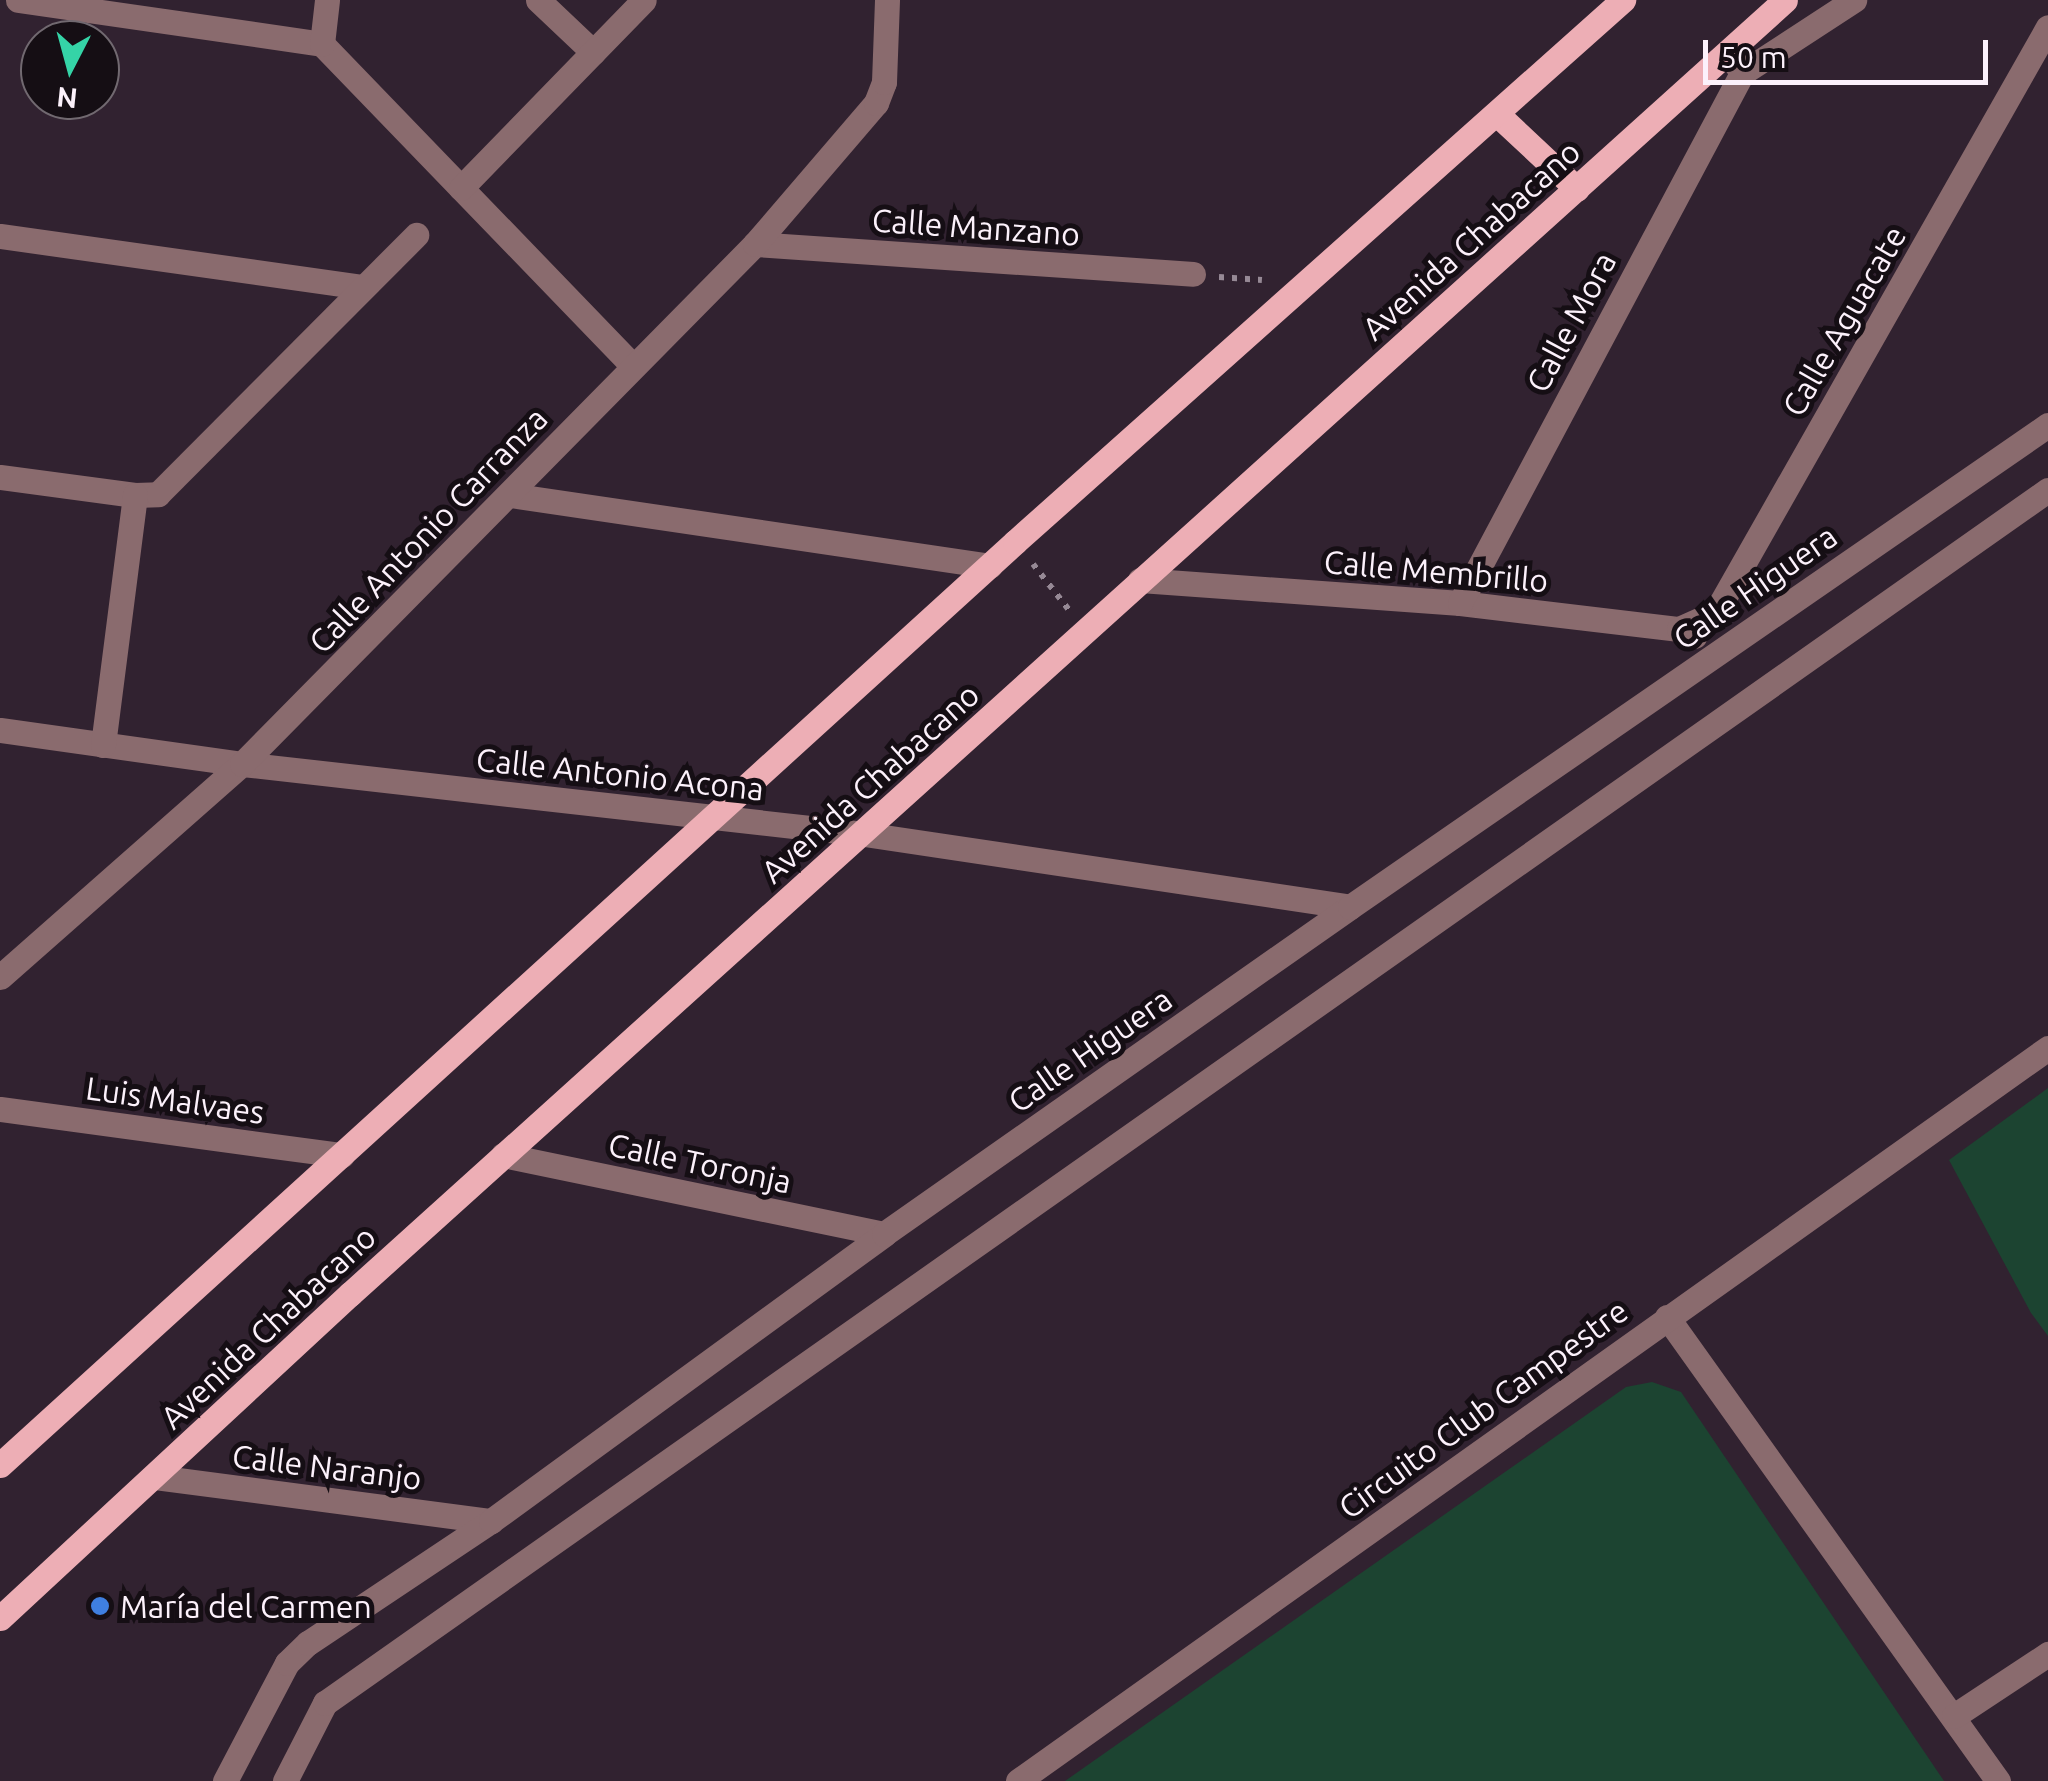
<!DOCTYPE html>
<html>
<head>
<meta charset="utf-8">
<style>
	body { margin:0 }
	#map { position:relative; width:2048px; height:1781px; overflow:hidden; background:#312230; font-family:Ubuntu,sans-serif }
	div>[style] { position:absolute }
	.green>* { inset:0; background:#1c4431 }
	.path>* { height:6px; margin-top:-3px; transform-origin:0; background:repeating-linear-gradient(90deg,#968995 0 5px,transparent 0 13px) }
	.minor>* { height:25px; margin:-12.5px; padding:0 12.5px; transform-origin:12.5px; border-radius:12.5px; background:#8a6b6e }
	.major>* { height:25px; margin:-12.5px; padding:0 12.5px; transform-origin:12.5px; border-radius:12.5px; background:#edaeb5 }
	.dots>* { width:28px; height:28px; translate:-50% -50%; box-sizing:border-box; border:5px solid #150e14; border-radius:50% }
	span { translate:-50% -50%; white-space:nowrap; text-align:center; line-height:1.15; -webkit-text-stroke:10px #150e14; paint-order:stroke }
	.street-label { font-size:32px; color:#fcf1fb }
	.poi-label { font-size:32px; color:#fcf1fb }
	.left { translate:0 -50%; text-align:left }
	.north { position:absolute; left:20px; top:20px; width:100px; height:100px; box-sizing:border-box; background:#150e14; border:2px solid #716970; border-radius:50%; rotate:186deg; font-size:28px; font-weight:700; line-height:40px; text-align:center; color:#fcf1fb }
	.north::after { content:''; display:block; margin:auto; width:35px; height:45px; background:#35d4a7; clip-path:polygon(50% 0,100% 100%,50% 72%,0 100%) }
	.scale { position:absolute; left:1703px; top:40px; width:285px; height:45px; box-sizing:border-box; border:5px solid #fcf1fb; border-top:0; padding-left:12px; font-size:30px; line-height:35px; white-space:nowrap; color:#fcf1fb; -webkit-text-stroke:8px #150e14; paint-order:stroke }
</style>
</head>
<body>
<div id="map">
	<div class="green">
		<i style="clip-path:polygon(2048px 1088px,2048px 1336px,2031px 1313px,1949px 1160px)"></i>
		<i style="clip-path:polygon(1652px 1382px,1681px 1392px,1944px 1781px,1065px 1781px,1626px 1387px)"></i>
	</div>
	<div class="path">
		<i style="left:1219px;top:277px;width:43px;rotate:4deg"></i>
		<i style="left:1033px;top:564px;width:58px;rotate:52deg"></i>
	</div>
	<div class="minor">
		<i style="left:18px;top:0;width:307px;rotate:8.2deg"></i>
		<i style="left:322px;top:44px;width:446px;rotate:46deg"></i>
		<i style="left:538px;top:0;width:76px;rotate:43.4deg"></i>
		<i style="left:322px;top:44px;width:44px;rotate:-83.5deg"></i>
		<i style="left:1734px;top:61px;width:14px;rotate:56deg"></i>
		<i style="left:1742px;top:73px;width:134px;rotate:-33.1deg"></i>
		<i style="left:461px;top:188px;width:262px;rotate:-45.8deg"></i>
		<i style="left:0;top:236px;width:365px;rotate:8deg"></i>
		<i style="left:755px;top:244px;width:439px;rotate:3.9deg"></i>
		<i style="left:0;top:477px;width:136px;rotate:7.6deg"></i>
		<i style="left:135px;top:495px;width:23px;rotate:-2deg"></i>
		<i style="left:158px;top:494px;width:366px;rotate:-45.1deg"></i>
		<i style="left:510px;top:495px;width:485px;rotate:8.4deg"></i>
		<i style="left:1140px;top:580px;width:321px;rotate:4.1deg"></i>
		<i style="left:1460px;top:603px;width:221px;rotate:6.8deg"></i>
		<i style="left:1679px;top:629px;width:17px;rotate:24deg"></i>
		<i style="left:1460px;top:603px;width:600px;rotate:-61.98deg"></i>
		<i style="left:1679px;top:629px;width:27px;rotate:-24deg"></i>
		<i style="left:1704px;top:618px;width:23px;rotate:-41deg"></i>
		<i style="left:1721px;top:603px;width:662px;rotate:-60.42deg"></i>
		<i style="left:0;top:730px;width:244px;rotate:8deg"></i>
		<i style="left:242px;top:764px;width:626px;rotate:6.42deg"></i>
		<i style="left:864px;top:834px;width:491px;rotate:8.5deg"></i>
		<i style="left:103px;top:745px;width:252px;rotate:-82.7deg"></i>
		<i style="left:0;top:977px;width:322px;rotate:-41.4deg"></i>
		<i style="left:242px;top:764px;width:730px;rotate:-45.39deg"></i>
		<i style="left:755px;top:244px;width:186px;rotate:-49.4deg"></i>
		<i style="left:876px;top:103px;width:22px;rotate:-69deg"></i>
		<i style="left:884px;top:82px;width:82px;rotate:-87.9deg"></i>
		<i style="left:0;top:1109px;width:345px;rotate:7.7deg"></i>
		<i style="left:503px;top:1155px;width:389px;rotate:11.7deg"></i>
		<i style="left:1667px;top:1317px;width:570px;rotate:54.5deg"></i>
		<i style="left:155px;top:1477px;width:339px;rotate:7.5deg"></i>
		<i style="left:1954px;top:1716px;width:113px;rotate:-33.4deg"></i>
		<i style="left:225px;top:1781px;width:133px;rotate:-62.3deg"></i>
		<i style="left:287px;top:1663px;width:29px;rotate:-44deg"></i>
		<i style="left:308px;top:1643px;width:220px;rotate:-33.7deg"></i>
		<i style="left:491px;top:1521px;width:487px;rotate:-36.1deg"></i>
		<i style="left:884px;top:1234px;width:569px;rotate:-35.06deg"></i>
		<i style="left:1350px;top:907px;width:848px;rotate:-34.63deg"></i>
		<i style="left:285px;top:1781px;width:88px;rotate:-62.9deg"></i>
		<i style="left:325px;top:1703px;width:2107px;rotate:-35.15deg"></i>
		<i style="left:1018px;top:1781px;width:1264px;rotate:-35.44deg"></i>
	</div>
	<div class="major">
		<i style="left:1498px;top:115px;width:108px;rotate:43.1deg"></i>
		<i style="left:0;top:1465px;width:1372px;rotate:-42.28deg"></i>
		<i style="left:1015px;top:542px;width:815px;rotate:-41.72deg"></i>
		<i style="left:0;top:1618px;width:477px;rotate:-42.8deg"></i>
		<i style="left:350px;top:1294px;width:1932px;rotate:-42.04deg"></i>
	</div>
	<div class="dots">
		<i style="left:100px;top:1606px;background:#3f7fe0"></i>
	</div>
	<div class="street-label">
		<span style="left:976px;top:227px;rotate:4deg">Calle Manzano</span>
		<span style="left:1471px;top:240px;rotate:-42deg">Avenida Chabacano</span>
		<span style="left:1844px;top:321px;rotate:-60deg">Calle Aguacate</span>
		<span style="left:1571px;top:322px;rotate:-62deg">Calle Mora</span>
		<span style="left:428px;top:530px;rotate:-46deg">Calle Antonio Carranza</span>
		<span style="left:1436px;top:571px;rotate:5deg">Calle Membrillo</span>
		<span style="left:1755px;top:587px;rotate:-35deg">Calle Higuera</span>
		<span style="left:620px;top:774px;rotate:6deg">Calle Antonio Acona</span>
		<span style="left:870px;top:783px;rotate:-42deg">Avenida Chabacano</span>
		<span style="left:1090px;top:1050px;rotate:-35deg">Calle Higuera</span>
		<span style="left:175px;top:1100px;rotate:8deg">Luis Malvaes</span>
		<span style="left:700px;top:1163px;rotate:12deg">Calle Toronja</span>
		<span style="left:268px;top:1327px;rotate:-43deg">Avenida Chabacano</span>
		<span style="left:1483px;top:1409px;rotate:-36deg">Circuito Club Campestre</span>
		<span style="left:327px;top:1467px;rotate:7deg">Calle Naranjo</span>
	</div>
	<div class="poi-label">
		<span class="left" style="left:120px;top:1606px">María del Carmen</span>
	</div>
	<div class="north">N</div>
	<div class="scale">50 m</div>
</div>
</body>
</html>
